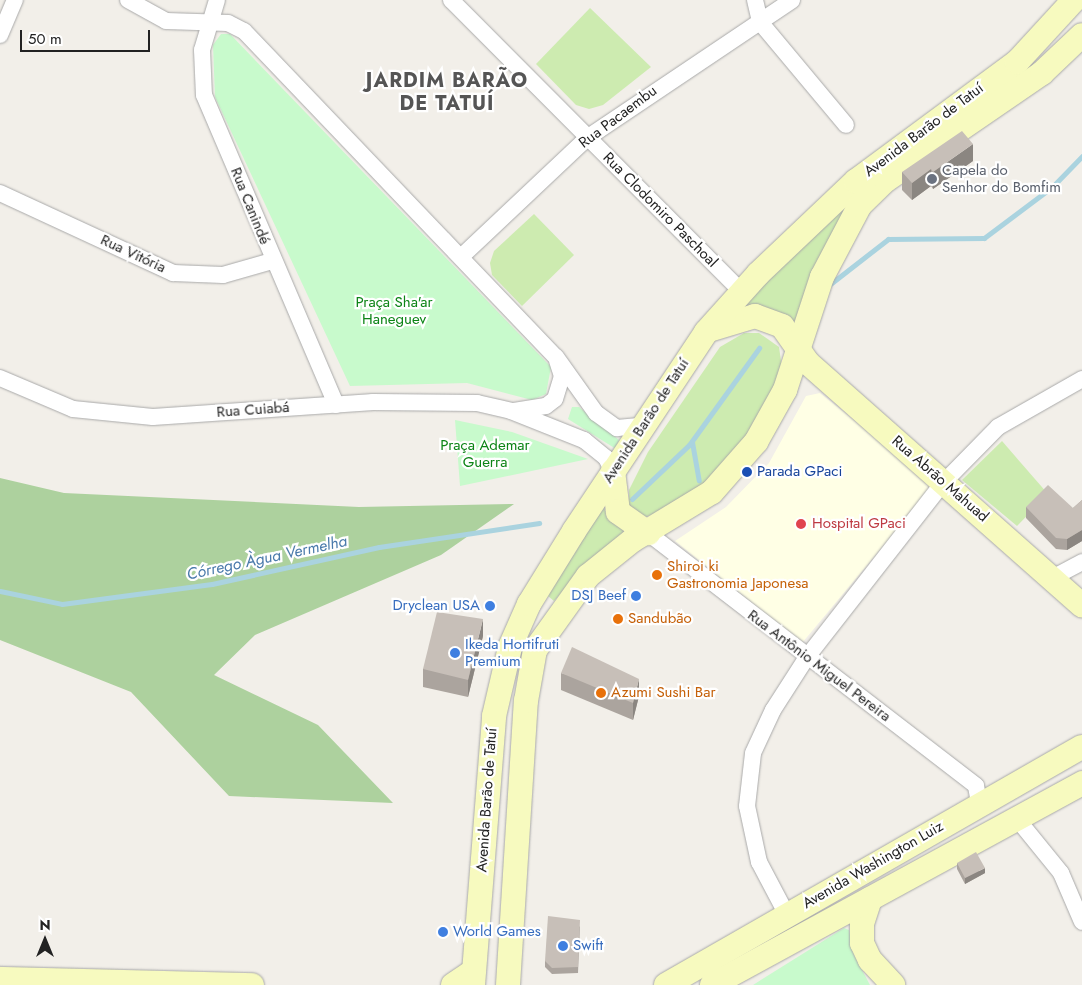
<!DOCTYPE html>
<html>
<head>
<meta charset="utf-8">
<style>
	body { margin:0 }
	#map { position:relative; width:1082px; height:985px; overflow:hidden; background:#f2efe9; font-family:Jost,sans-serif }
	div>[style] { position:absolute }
	.education>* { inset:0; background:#ffffe5 }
	.grass>* { inset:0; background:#cdebb0 }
	.forest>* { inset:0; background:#add19e }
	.park>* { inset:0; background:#c8facc }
	.stream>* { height:5px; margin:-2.5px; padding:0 2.5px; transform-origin:2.5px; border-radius:2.5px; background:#aad3df }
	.roads { filter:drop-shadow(0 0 1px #a9a9a9) drop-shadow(0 0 1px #a9a9a9) }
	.street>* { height:16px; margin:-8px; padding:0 8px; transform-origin:8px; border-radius:8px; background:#fff }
	.secondary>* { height:24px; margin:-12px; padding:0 12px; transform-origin:12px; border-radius:12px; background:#f7fabf }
	.wall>* { inset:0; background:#aba49e }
	.shaded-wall>* { inset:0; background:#8b8681 }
	.building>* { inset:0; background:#c7bfb8 }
	.dots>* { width:14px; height:14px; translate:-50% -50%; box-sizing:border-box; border:2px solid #fff; border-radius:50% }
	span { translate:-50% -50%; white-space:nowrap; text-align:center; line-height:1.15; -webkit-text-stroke:4.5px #fff; paint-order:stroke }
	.street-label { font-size:15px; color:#222 }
	.worship-label { font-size:15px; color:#5b616d }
	.left { translate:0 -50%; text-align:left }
	.park-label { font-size:15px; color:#0c8416 }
	.transit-label { font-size:15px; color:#164399 }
	.health-label { font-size:15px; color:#be3a42 }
	.food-label { font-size:15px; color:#c56008 }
	.shop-label { font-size:15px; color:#366cbe }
	.right { translate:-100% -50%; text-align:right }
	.water-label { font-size:16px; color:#4a7aab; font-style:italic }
	.district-label { font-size:20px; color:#555; font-weight:700; letter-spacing:1px }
	.north { position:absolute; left:20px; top:915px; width:50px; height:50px; -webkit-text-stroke:4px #fff; paint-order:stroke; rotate:0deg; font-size:14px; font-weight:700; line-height:20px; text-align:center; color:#222 }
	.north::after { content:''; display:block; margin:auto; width:18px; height:22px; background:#222; clip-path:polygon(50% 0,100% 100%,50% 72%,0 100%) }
	.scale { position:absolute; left:20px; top:30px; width:130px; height:22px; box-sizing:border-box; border:2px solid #222; border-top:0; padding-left:6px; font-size:15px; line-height:18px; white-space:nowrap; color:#222; -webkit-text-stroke:4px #fff; paint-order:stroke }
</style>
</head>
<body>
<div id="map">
	<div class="education">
		<i style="clip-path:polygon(820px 393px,934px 485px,802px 643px,675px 541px,726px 507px,769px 463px,806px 396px)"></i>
	</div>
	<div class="grass">
		<i style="clip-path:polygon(590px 8px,651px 67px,603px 105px,589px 109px,576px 105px,536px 64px)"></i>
		<i style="clip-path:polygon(869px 184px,794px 331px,737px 311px)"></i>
		<i style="clip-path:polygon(534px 214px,574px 255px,522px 306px,492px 275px,490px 263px,494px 251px)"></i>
		<i style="clip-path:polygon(744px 333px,759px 333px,779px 347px,782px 368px,762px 417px,733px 461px,667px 510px,645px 517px,629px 507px,629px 490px,648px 452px,720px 347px)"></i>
		<i style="clip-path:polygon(1002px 441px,1048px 494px,1017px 526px,962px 480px)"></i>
		<i style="clip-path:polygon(603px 507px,610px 519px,629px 531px,586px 565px,554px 601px,548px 596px)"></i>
	</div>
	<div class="forest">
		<i style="clip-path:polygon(0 478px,64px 493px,359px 507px,514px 504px,441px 555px,255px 635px,214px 675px,318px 725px,393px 803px,229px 796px,131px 692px,0 640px)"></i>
	</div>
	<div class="park">
		<i style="clip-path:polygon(221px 34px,230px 34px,551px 367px,546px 394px,532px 400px,467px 383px,350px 386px,215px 97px,213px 45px)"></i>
		<i style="clip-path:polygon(572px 407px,579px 407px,619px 440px,616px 449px,568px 419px)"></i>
		<i style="clip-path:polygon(455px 420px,512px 432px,588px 459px,460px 486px)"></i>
		<i style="clip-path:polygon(844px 928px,849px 930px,854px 955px,870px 985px,753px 985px)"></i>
	</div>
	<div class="stream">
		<i style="left:829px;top:285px;width:75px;rotate:-37.9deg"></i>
		<i style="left:888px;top:239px;width:96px;rotate:-0.6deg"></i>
		<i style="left:984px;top:238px;width:85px;rotate:-36.9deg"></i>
		<i style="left:1052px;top:187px;width:43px;rotate:-45.9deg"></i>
		<i style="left:692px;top:442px;width:39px;rotate:80deg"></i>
		<i style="left:632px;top:499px;width:79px;rotate:-43.5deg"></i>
		<i style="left:689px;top:445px;width:120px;rotate:-54.2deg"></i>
		<i style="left:0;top:591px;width:63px;rotate:11.8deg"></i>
		<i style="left:62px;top:604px;width:151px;rotate:-7.6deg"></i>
		<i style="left:212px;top:584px;width:171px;rotate:-12.5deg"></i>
		<i style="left:379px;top:547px;width:162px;rotate:-8.5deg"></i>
	</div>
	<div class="roads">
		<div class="street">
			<i style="left:128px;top:0;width:43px;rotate:28.9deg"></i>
			<i style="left:166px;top:21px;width:62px;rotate:1.8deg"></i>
			<i style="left:228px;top:23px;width:18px;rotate:27deg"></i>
			<i style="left:244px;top:31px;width:451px;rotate:46.3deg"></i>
			<i style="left:556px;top:357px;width:69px;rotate:54.5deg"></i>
			<i style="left:596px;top:413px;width:26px;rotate:36deg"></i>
			<i style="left:617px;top:428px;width:22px;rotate:-5deg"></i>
			<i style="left:217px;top:0;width:52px;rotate:106.7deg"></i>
			<i style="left:202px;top:50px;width:45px;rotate:87.5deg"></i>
			<i style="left:204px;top:95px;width:337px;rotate:66.9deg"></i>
			<i style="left:451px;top:0;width:412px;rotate:45.1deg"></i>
			<i style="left:755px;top:0;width:23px;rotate:77deg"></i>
			<i style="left:760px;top:22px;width:134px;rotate:50.1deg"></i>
			<i style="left:0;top:35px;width:38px;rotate:-67deg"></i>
			<i style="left:0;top:193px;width:191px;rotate:24.8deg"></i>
			<i style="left:173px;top:273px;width:50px;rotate:2.3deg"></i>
			<i style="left:223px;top:275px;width:51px;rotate:-15.9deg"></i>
			<i style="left:462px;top:256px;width:172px;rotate:-43.3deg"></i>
			<i style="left:587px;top:138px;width:247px;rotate:-33.9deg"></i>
			<i style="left:0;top:378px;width:79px;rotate:23deg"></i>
			<i style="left:73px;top:409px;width:80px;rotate:5.7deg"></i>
			<i style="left:153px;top:417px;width:221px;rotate:-3.9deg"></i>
			<i style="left:373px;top:402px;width:104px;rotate:0.6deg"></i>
			<i style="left:477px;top:403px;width:35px;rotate:13deg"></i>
			<i style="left:511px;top:411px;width:79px;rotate:21.7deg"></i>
			<i style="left:584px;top:440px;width:28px;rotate:39deg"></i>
			<i style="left:606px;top:458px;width:15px;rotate:62deg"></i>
			<i style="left:514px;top:411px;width:32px;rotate:-9deg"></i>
			<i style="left:546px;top:406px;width:11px;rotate:-38deg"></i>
			<i style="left:555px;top:399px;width:24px;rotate:-73deg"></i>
			<i style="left:562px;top:376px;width:16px;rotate:-108deg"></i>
			<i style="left:648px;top:533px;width:414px;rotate:37.6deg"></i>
			<i style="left:976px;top:786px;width:17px;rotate:80deg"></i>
			<i style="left:1054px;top:577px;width:32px;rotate:-28deg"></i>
			<i style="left:1018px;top:820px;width:68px;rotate:50.9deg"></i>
			<i style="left:1061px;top:873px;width:53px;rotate:66.8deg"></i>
			<i style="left:787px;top:915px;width:60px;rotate:-117.8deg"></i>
			<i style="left:759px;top:862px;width:57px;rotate:-102.1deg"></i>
			<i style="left:747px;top:806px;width:53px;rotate:-83.5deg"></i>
			<i style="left:753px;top:753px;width:47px;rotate:-65.1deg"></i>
			<i style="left:773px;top:710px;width:63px;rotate:-57.3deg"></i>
			<i style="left:807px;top:657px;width:221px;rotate:-52deg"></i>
			<i style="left:943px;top:483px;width:78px;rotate:-45.5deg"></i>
			<i style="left:998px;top:427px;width:97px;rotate:-29.7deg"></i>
		</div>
		<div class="secondary">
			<i style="left:712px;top:329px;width:45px;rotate:-16.8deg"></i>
			<i style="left:755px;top:316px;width:29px;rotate:20deg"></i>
			<i style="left:782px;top:326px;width:45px;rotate:54.9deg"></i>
			<i style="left:808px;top:363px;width:366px;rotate:41.5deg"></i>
			<i style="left:613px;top:471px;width:41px;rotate:83deg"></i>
			<i style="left:618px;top:512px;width:37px;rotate:35deg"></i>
			<i style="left:870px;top:899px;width:25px;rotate:108deg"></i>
			<i style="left:862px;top:923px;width:20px;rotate:90deg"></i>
			<i style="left:862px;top:943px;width:19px;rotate:65deg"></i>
			<i style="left:870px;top:960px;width:34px;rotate:47deg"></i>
			<i style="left:0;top:979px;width:252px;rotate:1.4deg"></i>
			<i style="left:453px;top:985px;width:25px;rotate:-34deg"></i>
			<i style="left:473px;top:985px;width:270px;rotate:-85.5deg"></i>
			<i style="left:494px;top:716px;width:71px;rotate:-76.9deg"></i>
			<i style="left:510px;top:647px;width:47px;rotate:-66.2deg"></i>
			<i style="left:529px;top:604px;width:86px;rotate:-58.3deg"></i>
			<i style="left:574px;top:531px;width:239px;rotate:-56.4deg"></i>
			<i style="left:706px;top:332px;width:78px;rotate:-48.1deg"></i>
			<i style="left:758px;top:274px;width:135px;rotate:-43.5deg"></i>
			<i style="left:856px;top:181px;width:200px;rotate:-36.5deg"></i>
			<i style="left:1017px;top:62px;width:84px;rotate:-47.4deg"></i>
			<i style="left:508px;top:985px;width:285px;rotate:-86.4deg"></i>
			<i style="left:526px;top:701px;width:52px;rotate:-80deg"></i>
			<i style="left:535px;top:650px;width:91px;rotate:-54.4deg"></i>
			<i style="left:588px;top:576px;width:58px;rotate:-38.7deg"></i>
			<i style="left:633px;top:540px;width:92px;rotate:-31.3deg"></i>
			<i style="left:712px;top:492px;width:67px;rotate:-48.7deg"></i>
			<i style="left:756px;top:442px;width:60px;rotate:-60.9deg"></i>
			<i style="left:785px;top:390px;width:119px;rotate:-71.9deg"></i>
			<i style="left:822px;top:277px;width:81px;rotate:-62.2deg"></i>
			<i style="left:860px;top:205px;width:36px;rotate:-44deg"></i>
			<i style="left:886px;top:180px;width:189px;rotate:-34.4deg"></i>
			<i style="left:1042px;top:73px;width:55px;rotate:-43.5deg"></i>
			<i style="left:666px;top:985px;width:479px;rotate:-29.8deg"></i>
			<i style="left:712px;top:985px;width:422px;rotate:-28.6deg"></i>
		</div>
	</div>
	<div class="wall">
		<i style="clip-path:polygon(973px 161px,933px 189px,931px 186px,912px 200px,902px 190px,902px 172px)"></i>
		<i style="clip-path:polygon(1082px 500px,1082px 541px,1067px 550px,1056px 549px,1026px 518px,1026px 507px,1073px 508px)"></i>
		<i style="clip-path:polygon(483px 636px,468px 697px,423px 687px,423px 669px)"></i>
		<i style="clip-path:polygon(561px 673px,639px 696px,633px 720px,561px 690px)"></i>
		<i style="clip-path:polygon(957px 863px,985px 873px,965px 884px,957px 869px)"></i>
		<i style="clip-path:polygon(580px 926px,578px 973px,552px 974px,545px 967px,545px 961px)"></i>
	</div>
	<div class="shaded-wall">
		<i style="clip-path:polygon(973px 144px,973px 161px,933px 189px,933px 172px)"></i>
		<i style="clip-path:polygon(931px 169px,931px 186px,912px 200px,912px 183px)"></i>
		<i style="clip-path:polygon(1082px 530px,1082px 541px,1067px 550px,1067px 539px)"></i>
		<i style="clip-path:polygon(483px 619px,483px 636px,468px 697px,468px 680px)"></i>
		<i style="clip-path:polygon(639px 679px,639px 696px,633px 720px,633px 703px)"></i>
		<i style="clip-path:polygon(985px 868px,985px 873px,965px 884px,965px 878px)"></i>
	</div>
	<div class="building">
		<i style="clip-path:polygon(962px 131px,973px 144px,933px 172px,931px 169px,912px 183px,902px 172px)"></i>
		<i style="clip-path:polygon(1048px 485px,1073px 508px,1082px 500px,1082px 530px,1067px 539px,1056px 538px,1026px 507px)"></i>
		<i style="clip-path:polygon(437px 612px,483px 619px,468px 680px,423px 669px)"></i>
		<i style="clip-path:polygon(572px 647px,639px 679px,633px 703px,561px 673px)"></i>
		<i style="clip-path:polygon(976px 852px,985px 868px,965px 878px,957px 863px)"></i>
		<i style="clip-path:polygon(548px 916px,580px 920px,578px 967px,552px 968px,545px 961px)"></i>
	</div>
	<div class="dots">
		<i style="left:932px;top:179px;background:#6b7280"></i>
		<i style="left:747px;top:472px;background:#1a4fb4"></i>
		<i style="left:801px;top:524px;background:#e0444e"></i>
		<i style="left:657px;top:575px;background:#e8710a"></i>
		<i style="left:636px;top:596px;background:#3f7fe0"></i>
		<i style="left:490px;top:606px;background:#3f7fe0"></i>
		<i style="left:618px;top:619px;background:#e8710a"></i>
		<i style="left:455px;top:653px;background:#3f7fe0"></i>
		<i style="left:601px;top:693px;background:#e8710a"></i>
		<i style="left:443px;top:932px;background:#3f7fe0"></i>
		<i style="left:563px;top:946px;background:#3f7fe0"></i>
	</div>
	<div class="street-label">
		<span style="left:618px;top:117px;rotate:-37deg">Rua Pacaembu</span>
		<span style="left:924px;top:130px;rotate:-37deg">Avenida Barão de Tatuí</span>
		<span style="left:250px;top:206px;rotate:68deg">Rua Canindé</span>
		<span style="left:660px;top:210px;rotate:45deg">Rua Clodomiro Paschoal</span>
		<span style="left:133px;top:254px;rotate:25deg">Rua Vitória</span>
		<span style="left:253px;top:410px;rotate:-4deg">Rua Cuiabá</span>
		<span style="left:646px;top:421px;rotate:-57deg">Avenida Barão de Tatuí</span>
		<span style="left:940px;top:479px;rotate:41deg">Rua Abrão Mahuad</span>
		<span style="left:819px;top:666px;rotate:37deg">Rua Antônio Miguel Pereira</span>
		<span style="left:487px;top:800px;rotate:-86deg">Avenida Barão de Tatuí</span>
		<span style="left:873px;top:865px;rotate:-30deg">Avenida Washington Luiz</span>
	</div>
	<div class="worship-label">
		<span class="left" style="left:942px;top:179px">Capela do<br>Senhor do Bomfim</span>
	</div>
	<div class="park-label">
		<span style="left:394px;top:311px">Praça Sha'ar<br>Haneguev</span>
		<span style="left:485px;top:454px">Praça Ademar<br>Guerra</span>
	</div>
	<div class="transit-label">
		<span class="left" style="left:757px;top:472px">Parada GPaci</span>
	</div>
	<div class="health-label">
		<span class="left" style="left:812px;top:524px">Hospital GPaci</span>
	</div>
	<div class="food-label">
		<span class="left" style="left:667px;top:575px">Shiroi ki<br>Gastronomia Japonesa</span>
		<span class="left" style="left:628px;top:619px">Sandubão</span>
		<span class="left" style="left:611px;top:693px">Azumi Sushi Bar</span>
	</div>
	<div class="shop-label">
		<span class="right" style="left:626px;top:596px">DSJ Beef</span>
		<span class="right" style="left:480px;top:606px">Dryclean USA</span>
		<span class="left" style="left:465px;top:653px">Ikeda Hortifruti<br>Premium</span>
		<span class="left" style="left:453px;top:932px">World Games</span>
		<span class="left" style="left:573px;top:946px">Swift</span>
	</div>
	<div class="water-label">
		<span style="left:267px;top:558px;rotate:-12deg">Córrego Àgua Vermelha</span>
	</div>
	<div class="district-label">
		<span style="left:447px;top:92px">JARDIM BARÃO<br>DE TATUÍ</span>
	</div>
	<div class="north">N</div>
	<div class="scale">50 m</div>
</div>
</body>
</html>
